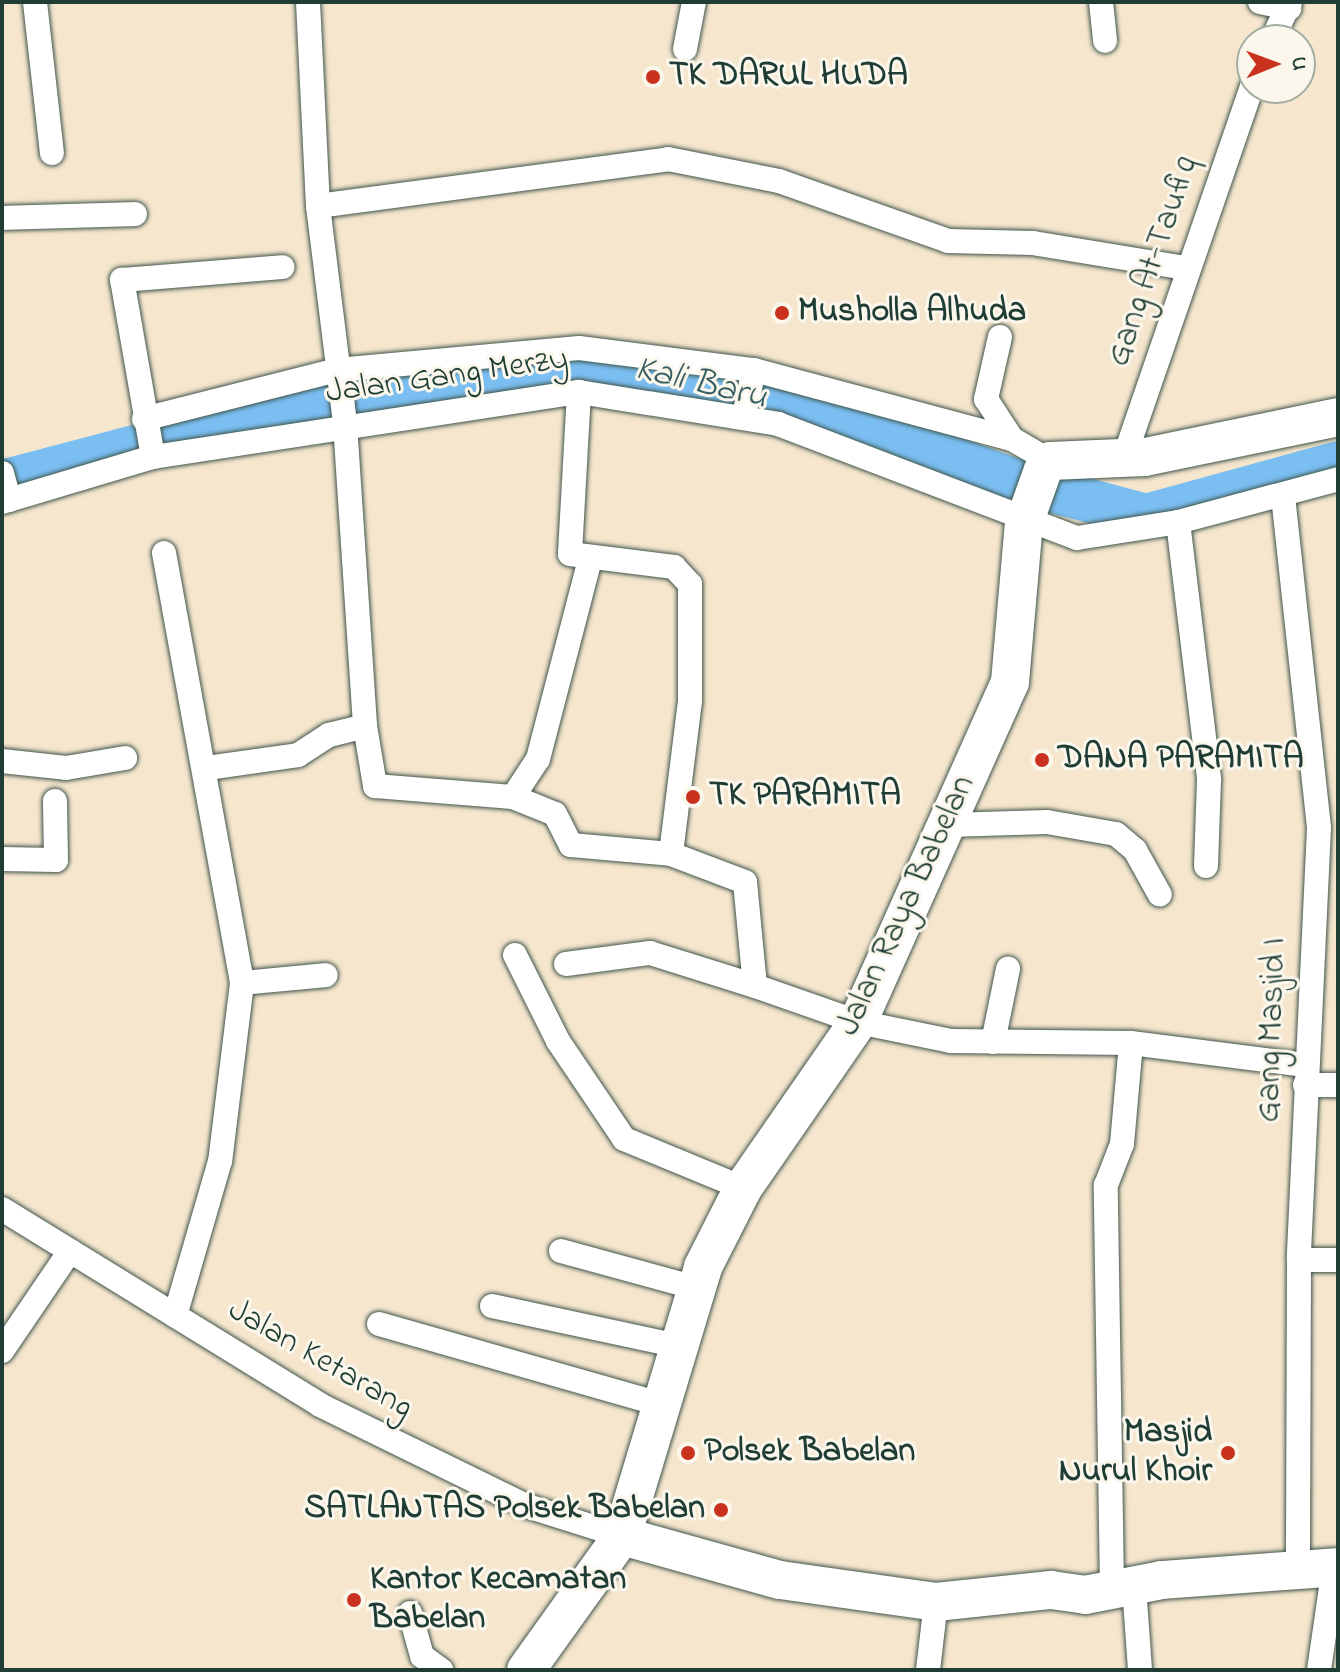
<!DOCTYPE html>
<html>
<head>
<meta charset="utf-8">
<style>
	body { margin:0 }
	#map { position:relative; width:1340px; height:1672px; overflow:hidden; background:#f6e6ce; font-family:"Indie Flower",sans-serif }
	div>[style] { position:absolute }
	.river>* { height:44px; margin:-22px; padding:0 22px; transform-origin:22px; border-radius:22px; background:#7bbef1 }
	.roads { filter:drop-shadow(0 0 2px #3f564b) drop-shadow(0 0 2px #3f564b) }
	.minor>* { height:24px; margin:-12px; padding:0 12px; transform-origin:12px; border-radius:12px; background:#fff }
	.primary>* { height:38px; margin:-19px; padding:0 19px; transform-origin:19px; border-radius:19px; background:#fff }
	.dots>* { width:22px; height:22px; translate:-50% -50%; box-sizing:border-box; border:4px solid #fbf7ec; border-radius:50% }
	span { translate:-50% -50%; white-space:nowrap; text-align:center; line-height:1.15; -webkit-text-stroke:6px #fbf7ec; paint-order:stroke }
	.poi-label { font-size:34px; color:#1f3d34; font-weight:700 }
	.left { translate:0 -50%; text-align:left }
	.right { translate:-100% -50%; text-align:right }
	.street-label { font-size:34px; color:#1f3d34 }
	.water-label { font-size:36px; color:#365d63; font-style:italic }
	.frame { position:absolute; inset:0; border:4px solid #1f3d34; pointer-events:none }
	.north { position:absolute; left:1236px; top:24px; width:80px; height:80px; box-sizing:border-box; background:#fbf7ec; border:2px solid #a3ada2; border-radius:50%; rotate:89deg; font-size:22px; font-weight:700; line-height:32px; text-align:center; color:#1f3d34 }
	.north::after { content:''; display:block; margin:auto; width:28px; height:36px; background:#c8321e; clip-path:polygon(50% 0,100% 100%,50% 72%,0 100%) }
</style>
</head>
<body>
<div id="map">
	<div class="river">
		<i style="left:2px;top:482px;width:278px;rotate:-14.8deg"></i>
		<i style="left:271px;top:411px;width:356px;rotate:-7.6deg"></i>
		<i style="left:624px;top:364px;width:200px;rotate:13.3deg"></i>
		<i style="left:819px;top:410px;width:217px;rotate:19.7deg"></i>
		<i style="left:1023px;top:483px;width:127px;rotate:15deg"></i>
		<i style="left:1146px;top:516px;width:199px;rotate:-15.4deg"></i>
	</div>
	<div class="roads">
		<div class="minor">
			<i style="left:35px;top:2px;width:152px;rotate:83.6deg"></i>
			<i style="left:308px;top:2px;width:204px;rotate:87.2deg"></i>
			<i style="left:318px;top:206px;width:220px;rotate:82.9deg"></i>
			<i style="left:345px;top:424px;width:303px;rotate:86.2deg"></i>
			<i style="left:1101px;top:2px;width:39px;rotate:84deg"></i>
			<i style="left:1260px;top:2px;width:30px;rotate:12deg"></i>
			<i style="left:1272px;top:40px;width:42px;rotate:-64.7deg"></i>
			<i style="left:685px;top:49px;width:48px;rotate:-79.2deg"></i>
			<i style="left:318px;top:206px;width:353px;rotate:-7.6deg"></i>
			<i style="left:668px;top:159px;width:113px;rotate:11.2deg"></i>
			<i style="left:779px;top:181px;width:179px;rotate:19.5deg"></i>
			<i style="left:948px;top:241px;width:85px;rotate:1.3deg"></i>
			<i style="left:1033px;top:243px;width:155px;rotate:9.3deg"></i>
			<i style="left:2px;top:218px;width:133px;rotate:-1.7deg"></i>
			<i style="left:1000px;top:337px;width:64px;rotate:102.7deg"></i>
			<i style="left:986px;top:399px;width:48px;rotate:57deg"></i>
			<i style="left:754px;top:370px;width:267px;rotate:15deg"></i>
			<i style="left:1012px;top:439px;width:44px;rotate:30.1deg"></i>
			<i style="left:579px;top:392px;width:162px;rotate:93.2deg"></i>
			<i style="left:570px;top:554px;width:105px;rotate:7.1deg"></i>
			<i style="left:674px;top:567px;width:23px;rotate:47deg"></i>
			<i style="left:690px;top:584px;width:117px;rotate:90deg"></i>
			<i style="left:690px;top:701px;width:154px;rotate:97.1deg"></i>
			<i style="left:671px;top:854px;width:79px;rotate:20.7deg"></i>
			<i style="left:745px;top:882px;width:104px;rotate:84.5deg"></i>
			<i style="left:755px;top:986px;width:109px;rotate:19.3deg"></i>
			<i style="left:858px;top:1022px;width:95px;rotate:11.5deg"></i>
			<i style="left:951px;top:1041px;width:180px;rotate:0.6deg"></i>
			<i style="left:1131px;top:1043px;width:176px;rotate:7.2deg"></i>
			<i style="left:144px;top:419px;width:199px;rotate:-14.2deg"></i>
			<i style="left:337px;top:370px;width:243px;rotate:-5.2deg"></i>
			<i style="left:579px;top:348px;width:176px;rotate:7.2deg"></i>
			<i style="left:754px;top:370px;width:46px;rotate:102.5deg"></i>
			<i style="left:153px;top:457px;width:180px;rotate:-99.9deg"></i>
			<i style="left:122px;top:280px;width:161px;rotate:-4.6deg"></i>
			<i style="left:1123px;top:461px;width:397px;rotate:-71deg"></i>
			<i style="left:2px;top:473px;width:28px;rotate:75deg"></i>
			<i style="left:1283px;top:496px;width:334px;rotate:83.8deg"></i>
			<i style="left:1319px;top:828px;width:432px;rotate:92.7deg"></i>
			<i style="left:1299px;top:1260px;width:310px;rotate:90.2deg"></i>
			<i style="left:2px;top:502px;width:158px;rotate:-16.6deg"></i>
			<i style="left:153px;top:457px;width:431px;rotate:-8.7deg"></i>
			<i style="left:579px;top:392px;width:202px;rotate:9.1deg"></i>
			<i style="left:778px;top:424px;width:320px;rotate:20.9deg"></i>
			<i style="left:1077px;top:538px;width:102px;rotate:-9deg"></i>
			<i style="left:1178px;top:522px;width:166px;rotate:-15deg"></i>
			<i style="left:1178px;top:522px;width:260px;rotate:83.1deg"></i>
			<i style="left:1209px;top:780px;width:86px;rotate:92deg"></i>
			<i style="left:164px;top:553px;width:437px;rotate:79.7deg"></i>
			<i style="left:242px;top:983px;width:179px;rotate:97deg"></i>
			<i style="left:220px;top:1161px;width:161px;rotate:106.2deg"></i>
			<i style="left:2px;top:761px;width:64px;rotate:6.2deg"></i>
			<i style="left:66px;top:768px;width:60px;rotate:-9.6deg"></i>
			<i style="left:207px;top:768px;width:92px;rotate:-8.1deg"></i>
			<i style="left:298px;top:755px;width:37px;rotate:-33deg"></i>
			<i style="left:329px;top:735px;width:37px;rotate:-14deg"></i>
			<i style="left:365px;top:726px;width:61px;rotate:80.5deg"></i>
			<i style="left:375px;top:786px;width:138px;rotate:4.6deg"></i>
			<i style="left:513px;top:797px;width:45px;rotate:22deg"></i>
			<i style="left:555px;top:814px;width:35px;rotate:63deg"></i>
			<i style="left:571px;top:845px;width:100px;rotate:5.1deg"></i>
			<i style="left:513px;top:797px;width:45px;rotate:-56.7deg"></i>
			<i style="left:538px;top:759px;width:207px;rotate:-75.4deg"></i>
			<i style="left:948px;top:825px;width:99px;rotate:-1.7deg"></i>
			<i style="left:1047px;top:822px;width:70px;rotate:9.9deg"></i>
			<i style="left:1116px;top:834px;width:25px;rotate:40deg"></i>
			<i style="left:1135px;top:850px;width:51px;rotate:60.9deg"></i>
			<i style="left:2px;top:859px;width:54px;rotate:1.1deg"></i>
			<i style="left:56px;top:860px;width:59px;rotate:-91deg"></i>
			<i style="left:515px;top:955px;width:96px;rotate:63.4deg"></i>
			<i style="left:558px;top:1041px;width:118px;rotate:56deg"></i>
			<i style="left:624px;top:1139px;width:129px;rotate:22.4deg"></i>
			<i style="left:566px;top:964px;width:85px;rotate:-7.5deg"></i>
			<i style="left:650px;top:953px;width:110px;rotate:17.4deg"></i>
			<i style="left:242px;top:983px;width:84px;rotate:-5.4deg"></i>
			<i style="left:993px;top:1042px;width:75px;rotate:-78.4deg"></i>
			<i style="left:1305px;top:1085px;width:33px"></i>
			<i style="left:2px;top:1209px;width:374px;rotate:31.6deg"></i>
			<i style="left:320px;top:1405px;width:227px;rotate:26.1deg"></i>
			<i style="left:524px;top:1505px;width:103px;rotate:17.6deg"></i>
			<i style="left:561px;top:1251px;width:144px;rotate:15.3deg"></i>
			<i style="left:1299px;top:1260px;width:39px"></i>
			<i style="left:492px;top:1306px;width:195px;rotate:12.1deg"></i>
			<i style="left:379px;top:1324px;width:296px;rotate:15.9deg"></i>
			<i style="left:2px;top:1351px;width:121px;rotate:-55.8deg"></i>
			<i style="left:1134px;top:1586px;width:84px;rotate:85.9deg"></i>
			<i style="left:1112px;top:1588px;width:403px;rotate:-90.9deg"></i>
			<i style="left:1106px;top:1185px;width:44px;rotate:-68.7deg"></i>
			<i style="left:1122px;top:1144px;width:101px;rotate:-84.9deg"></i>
			<i style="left:410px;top:1613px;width:45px;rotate:74.4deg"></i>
			<i style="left:422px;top:1656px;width:24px;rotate:36deg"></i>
			<i style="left:928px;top:1670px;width:68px;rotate:-83.3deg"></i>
			<i style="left:1319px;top:1670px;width:104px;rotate:-81.7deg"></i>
		</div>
		<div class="primary">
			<i style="left:622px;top:1536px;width:164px;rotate:15.6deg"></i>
			<i style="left:780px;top:1580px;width:158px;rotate:8deg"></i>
			<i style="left:936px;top:1602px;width:116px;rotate:-6deg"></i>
			<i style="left:1051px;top:1590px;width:34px;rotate:8deg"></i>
			<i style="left:1085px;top:1595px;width:78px;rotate:-11deg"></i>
			<i style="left:1162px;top:1580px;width:176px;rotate:-4.2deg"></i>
			<i style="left:526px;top:1670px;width:165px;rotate:-54.4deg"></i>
			<i style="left:622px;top:1536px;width:281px;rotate:-73.2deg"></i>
			<i style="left:703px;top:1267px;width:89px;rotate:-63.1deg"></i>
			<i style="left:743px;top:1188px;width:202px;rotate:-55.3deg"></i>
			<i style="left:858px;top:1022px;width:372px;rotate:-65.9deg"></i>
			<i style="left:1010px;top:682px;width:160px;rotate:-85deg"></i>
			<i style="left:1024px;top:523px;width:56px;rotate:-70.3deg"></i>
			<i style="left:1043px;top:470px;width:11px;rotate:-52deg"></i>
			<i style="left:1050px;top:461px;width:95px;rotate:-2.4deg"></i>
			<i style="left:1145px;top:457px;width:197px;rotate:-11.7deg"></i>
		</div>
	</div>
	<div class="dots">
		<i style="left:653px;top:77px;background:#c8321e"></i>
		<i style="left:782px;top:313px;background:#c8321e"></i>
		<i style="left:1042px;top:760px;background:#c8321e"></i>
		<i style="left:693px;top:797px;background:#c8321e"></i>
		<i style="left:688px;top:1453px;background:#c8321e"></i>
		<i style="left:1228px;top:1453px;background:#c8321e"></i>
		<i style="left:721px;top:1510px;background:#c8321e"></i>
		<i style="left:354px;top:1600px;background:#c8321e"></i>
	</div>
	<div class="poi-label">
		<span class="left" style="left:669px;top:77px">TK DARUL HUDA</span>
		<span class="left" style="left:798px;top:313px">Musholla Alhuda</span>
		<span class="left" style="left:1058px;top:760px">DANA PARAMITA</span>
		<span class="left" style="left:709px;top:797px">TK PARAMITA</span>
		<span class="right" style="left:1212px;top:1453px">Masjid<br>Nurul Khoir</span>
		<span class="left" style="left:704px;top:1453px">Polsek Babelan</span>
		<span class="right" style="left:705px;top:1510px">SATLANTAS Polsek Babelan</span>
		<span class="left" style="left:370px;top:1600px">Kantor Kecamatan<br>Babelan</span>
	</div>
	<div class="street-label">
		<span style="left:1154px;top:262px;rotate:-71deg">Gang At-Taufiq</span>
		<span style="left:447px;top:377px;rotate:-8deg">Jalan Gang Merzy</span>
		<span style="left:907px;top:906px;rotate:-65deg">Jalan Raya Babelan</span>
		<span style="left:1273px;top:1030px;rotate:-88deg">Gang Masjid I</span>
		<span style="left:320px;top:1360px;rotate:30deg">Jalan Ketarang</span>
	</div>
	<div class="water-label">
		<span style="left:701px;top:384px;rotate:13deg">Kali Baru</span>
	</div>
	<div class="frame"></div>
	<div class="north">U</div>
</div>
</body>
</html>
